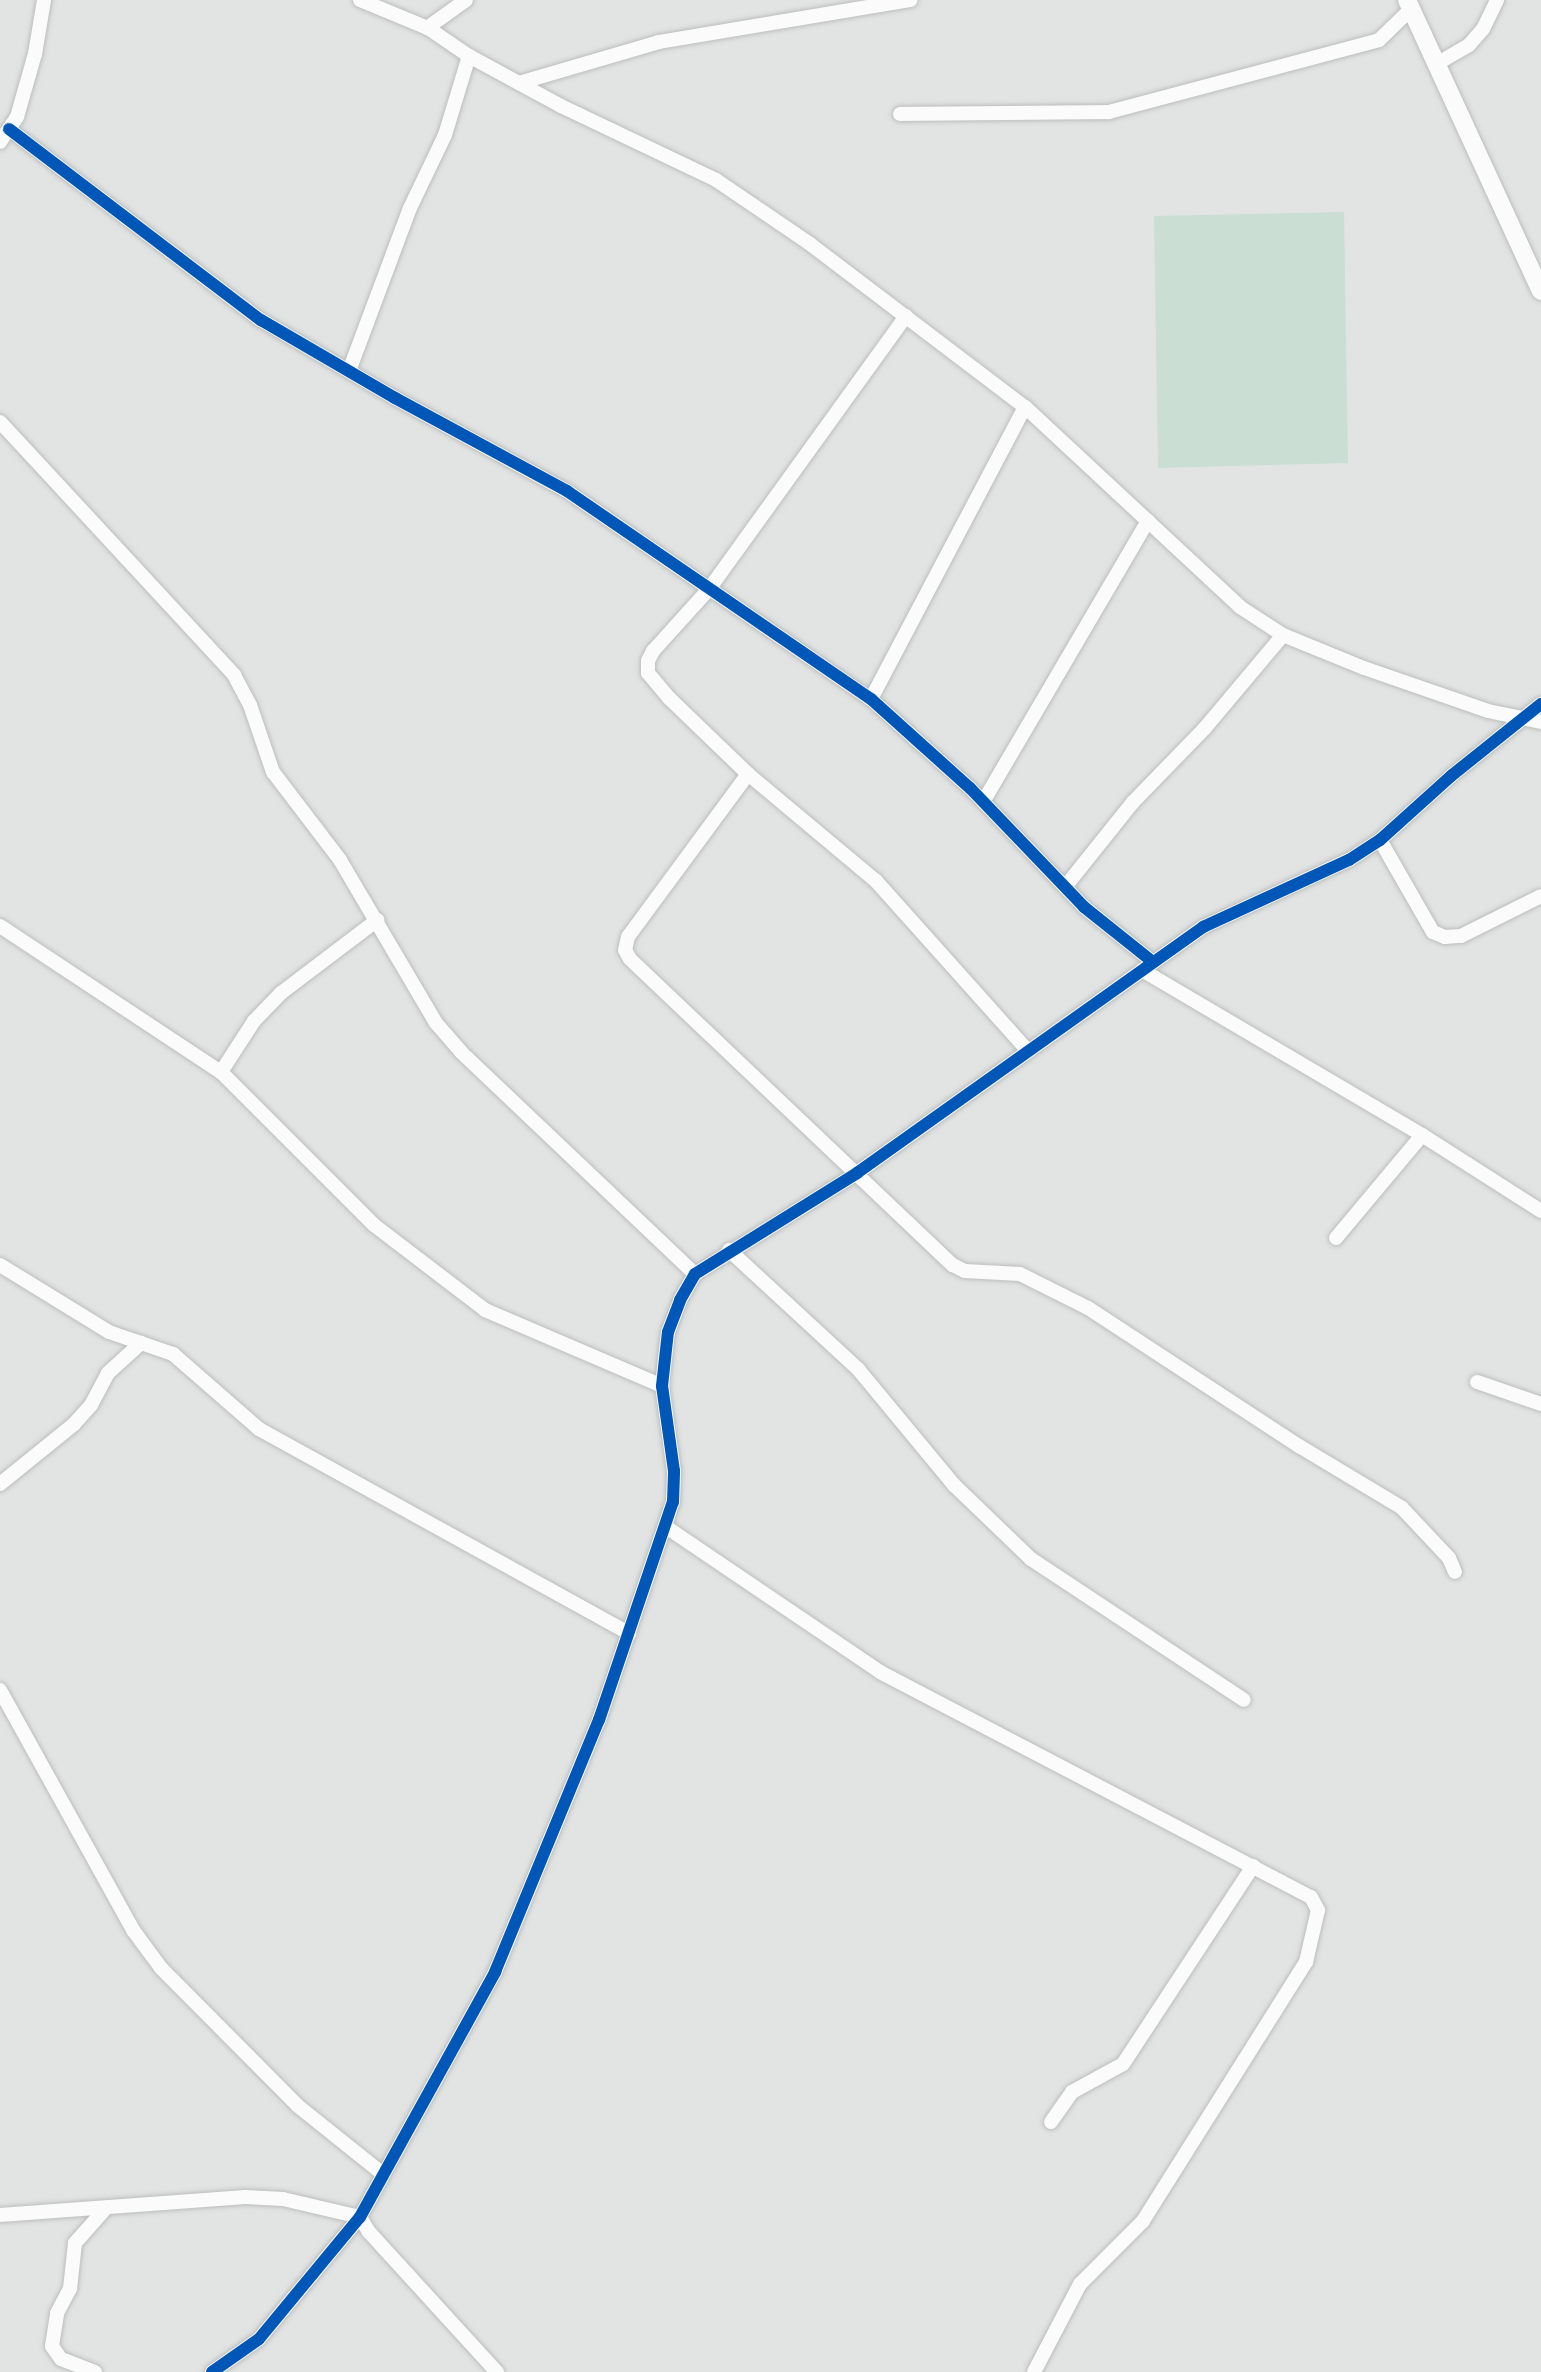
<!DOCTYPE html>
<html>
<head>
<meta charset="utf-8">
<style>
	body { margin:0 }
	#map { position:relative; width:1541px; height:2372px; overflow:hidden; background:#e2e4e3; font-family:"DejaVu Sans",sans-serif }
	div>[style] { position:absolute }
	.green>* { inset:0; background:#caded4 }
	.roads { filter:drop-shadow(0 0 2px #bcbebd) drop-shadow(0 0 2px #bcbebd) }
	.minor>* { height:14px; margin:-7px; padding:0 7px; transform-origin:7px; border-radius:7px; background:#fbfbfb }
	.tertiary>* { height:18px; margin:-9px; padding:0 9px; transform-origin:9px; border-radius:9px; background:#fbfbfb }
	.cycleway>* { height:12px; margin:-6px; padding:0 6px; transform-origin:6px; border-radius:6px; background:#0057b8 }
	span { translate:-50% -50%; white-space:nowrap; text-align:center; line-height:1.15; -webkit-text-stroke:7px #eef2f0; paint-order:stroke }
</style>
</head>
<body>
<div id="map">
	<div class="green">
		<i style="clip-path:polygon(1344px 212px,1348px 463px,1158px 468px,1154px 216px)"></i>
	</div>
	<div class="roads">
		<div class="minor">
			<i style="left:360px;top:0;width:74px;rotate:22.4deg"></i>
			<i style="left:428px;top:28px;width:50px;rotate:34.3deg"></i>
			<i style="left:469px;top:56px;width:105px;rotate:28.5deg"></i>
			<i style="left:561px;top:106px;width:172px;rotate:25.5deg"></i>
			<i style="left:716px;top:180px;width:114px;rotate:34.2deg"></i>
			<i style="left:810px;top:244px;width:270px;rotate:37.2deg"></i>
			<i style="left:1025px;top:407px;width:294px;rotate:42.9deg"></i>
			<i style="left:1240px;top:607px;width:51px;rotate:33.1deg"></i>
			<i style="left:1283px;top:635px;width:87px;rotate:22.2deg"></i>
			<i style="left:1364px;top:668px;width:131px;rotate:19.1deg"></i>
			<i style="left:1488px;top:711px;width:54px;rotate:11.7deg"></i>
			<i style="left:427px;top:28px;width:48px;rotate:-35.7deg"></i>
			<i style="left:1438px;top:63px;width:36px;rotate:-30deg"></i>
			<i style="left:1469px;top:45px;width:21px;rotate:-49deg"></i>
			<i style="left:1483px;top:29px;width:32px;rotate:-64deg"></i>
			<i style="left:519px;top:83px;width:146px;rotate:-16.3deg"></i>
			<i style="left:659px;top:42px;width:255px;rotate:-9.5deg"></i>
			<i style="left:900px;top:114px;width:209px;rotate:-0.5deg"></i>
			<i style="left:1109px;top:112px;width:279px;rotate:-14.9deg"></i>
			<i style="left:1379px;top:40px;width:45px;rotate:-44.1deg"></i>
			<i style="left:9px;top:129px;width:316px;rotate:37.2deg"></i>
			<i style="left:261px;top:320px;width:155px;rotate:30.2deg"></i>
			<i style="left:395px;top:398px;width:196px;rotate:28.4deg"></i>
			<i style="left:567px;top:491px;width:368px;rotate:34.4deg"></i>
			<i style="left:871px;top:699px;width:133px;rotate:42deg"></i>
			<i style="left:970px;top:788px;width:165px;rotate:46.2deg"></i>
			<i style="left:1084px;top:907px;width:88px;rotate:38.6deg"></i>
			<i style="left:0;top:142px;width:30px;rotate:-56deg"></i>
			<i style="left:17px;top:117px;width:66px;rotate:-74.1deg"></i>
			<i style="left:35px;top:54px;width:55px;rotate:-80.5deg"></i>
			<i style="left:906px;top:316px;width:337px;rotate:125.8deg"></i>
			<i style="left:709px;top:589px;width:84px;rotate:132.1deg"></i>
			<i style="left:653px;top:651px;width:11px;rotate:117deg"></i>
			<i style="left:648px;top:661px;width:12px;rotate:90deg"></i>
			<i style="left:648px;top:673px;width:33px;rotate:50deg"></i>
			<i style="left:669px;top:698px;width:110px;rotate:43.9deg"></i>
			<i style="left:748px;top:774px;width:167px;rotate:39.9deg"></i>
			<i style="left:876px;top:881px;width:228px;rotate:48.2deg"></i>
			<i style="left:349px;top:371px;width:174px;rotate:-69.5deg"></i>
			<i style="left:410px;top:208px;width:81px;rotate:-64.4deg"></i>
			<i style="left:445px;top:135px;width:83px;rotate:-73.1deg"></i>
			<i style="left:0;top:422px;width:345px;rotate:47.2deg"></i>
			<i style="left:234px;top:675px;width:34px;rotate:62deg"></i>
			<i style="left:250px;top:705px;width:71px;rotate:71.1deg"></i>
			<i style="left:273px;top:772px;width:111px;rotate:52.7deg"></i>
			<i style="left:340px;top:860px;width:189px;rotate:59.5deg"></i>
			<i style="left:436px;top:1023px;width:38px;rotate:49deg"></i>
			<i style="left:461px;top:1052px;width:323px;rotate:43.5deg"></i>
			<i style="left:871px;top:699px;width:330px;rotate:-62.2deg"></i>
			<i style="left:748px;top:774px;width:202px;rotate:126.4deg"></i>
			<i style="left:628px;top:937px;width:13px;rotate:103deg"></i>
			<i style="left:625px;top:950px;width:10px;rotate:61deg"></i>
			<i style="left:630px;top:959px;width:445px;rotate:43.5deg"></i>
			<i style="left:953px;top:1265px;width:13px;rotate:27deg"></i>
			<i style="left:965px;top:1271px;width:55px;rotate:3.1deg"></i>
			<i style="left:1020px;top:1274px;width:76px;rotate:26.6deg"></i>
			<i style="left:1088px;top:1308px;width:252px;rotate:33.2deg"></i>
			<i style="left:1299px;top:1446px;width:120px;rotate:31deg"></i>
			<i style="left:1402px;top:1508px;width:69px;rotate:46.8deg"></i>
			<i style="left:1449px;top:1558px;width:15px;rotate:67deg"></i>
			<i style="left:983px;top:802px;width:326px;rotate:-59.6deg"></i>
			<i style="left:1380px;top:840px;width:106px;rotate:60.1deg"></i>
			<i style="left:1433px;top:932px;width:13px;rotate:23deg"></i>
			<i style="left:1445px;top:937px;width:16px;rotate:-4deg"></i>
			<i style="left:1461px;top:936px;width:89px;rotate:-26.6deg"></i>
			<i style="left:1065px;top:887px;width:109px;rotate:-51.3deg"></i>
			<i style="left:1133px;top:802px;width:103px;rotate:-45.8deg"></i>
			<i style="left:1205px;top:728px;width:121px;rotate:-50deg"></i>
			<i style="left:0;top:926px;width:265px;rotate:33.5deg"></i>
			<i style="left:221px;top:1072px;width:216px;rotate:45deg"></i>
			<i style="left:374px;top:1225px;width:140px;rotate:37.4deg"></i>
			<i style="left:485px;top:1310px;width:193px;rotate:23.2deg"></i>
			<i style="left:1142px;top:970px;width:325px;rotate:30.5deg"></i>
			<i style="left:1422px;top:1135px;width:141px;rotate:32.6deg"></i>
			<i style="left:221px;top:1072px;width:61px;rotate:-57.1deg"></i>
			<i style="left:254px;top:1021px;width:39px;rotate:-46deg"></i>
			<i style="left:281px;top:993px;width:121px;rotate:-37.2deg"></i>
			<i style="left:1336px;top:1238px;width:134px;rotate:-50.1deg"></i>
			<i style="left:729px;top:1250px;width:176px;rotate:42.7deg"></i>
			<i style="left:858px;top:1369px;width:151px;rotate:50.4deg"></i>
			<i style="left:954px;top:1485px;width:107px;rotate:43.9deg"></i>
			<i style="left:1031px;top:1559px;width:255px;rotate:33.5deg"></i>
			<i style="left:0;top:1265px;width:128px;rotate:31.6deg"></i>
			<i style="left:109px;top:1332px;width:68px;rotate:19deg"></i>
			<i style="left:173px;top:1354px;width:114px;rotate:41.1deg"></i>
			<i style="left:259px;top:1429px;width:423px;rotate:28.9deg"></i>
			<i style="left:1477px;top:1382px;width:68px;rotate:19deg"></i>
			<i style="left:0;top:1484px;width:95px;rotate:-39deg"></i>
			<i style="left:74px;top:1424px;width:25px;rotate:-48deg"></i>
			<i style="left:91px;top:1405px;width:36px;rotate:-62deg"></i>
			<i style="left:108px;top:1373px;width:45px;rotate:-42.3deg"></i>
			<i style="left:666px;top:1527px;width:258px;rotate:34.1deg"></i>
			<i style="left:880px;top:1672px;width:486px;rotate:27.6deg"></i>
			<i style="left:1311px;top:1897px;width:15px;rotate:62deg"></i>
			<i style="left:1318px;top:1910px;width:53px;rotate:103deg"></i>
			<i style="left:1306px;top:1962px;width:306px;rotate:122.2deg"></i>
			<i style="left:1143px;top:2221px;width:89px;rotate:135deg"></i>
			<i style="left:1080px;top:2284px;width:99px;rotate:117.6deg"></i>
			<i style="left:0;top:1690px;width:274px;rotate:61deg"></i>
			<i style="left:133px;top:1930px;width:47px;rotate:53.6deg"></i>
			<i style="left:161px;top:1968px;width:194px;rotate:45.2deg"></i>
			<i style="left:298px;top:2106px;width:109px;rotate:38.7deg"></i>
			<i style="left:1051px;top:2122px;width:37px;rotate:-55deg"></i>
			<i style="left:1072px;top:2092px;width:58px;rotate:-28.8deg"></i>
			<i style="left:1123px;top:2064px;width:237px;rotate:-56.7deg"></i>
			<i style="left:0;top:2215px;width:246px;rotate:-4.2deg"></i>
			<i style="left:245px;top:2197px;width:38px;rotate:3deg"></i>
			<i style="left:283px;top:2199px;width:79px;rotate:13.2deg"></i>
			<i style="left:360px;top:2217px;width:17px;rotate:59deg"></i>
			<i style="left:369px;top:2232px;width:190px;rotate:47.6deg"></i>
			<i style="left:95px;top:2372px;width:36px;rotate:-159deg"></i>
			<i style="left:61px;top:2359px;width:16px;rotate:-125deg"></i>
			<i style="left:52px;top:2346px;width:33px;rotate:-81deg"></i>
			<i style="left:57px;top:2313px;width:27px;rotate:-62deg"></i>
			<i style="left:70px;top:2289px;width:46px;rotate:-83.8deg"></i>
			<i style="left:75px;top:2243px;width:47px;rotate:-48.5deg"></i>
			<i style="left:212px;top:2372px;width:57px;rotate:-35.1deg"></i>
			<i style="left:259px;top:2339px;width:158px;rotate:-50.4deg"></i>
			<i style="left:360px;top:2217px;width:280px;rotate:-61.1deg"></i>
			<i style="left:495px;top:1972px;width:273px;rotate:-67.6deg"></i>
			<i style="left:599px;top:1720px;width:230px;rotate:-71.3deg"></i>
			<i style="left:673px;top:1502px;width:31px;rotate:-88deg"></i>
			<i style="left:674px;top:1471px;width:86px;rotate:-98deg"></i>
			<i style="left:662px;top:1386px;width:54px;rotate:-83.7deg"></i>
			<i style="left:668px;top:1332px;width:34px;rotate:-69deg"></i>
			<i style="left:680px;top:1300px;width:30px;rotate:-60deg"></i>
			<i style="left:695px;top:1274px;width:191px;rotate:-31.9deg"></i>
			<i style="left:857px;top:1173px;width:425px;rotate:-35.4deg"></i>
			<i style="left:1203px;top:927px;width:161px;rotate:-24.7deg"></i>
			<i style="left:1349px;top:860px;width:37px;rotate:-33deg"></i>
			<i style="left:1380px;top:840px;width:96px;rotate:-42deg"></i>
			<i style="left:1451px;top:776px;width:115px;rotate:-38.7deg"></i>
		</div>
		<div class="tertiary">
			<i style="left:1407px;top:0;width:320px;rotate:65.3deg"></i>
		</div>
	</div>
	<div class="cycleway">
		<i style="left:9px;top:129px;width:316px;rotate:37.2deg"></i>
		<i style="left:261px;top:320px;width:155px;rotate:30.2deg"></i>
		<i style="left:395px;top:398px;width:196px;rotate:28.4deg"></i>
		<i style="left:567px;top:491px;width:368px;rotate:34.4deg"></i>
		<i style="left:871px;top:699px;width:133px;rotate:42deg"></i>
		<i style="left:970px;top:788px;width:165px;rotate:46.2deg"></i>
		<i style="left:1084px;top:907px;width:88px;rotate:38.6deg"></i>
		<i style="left:212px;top:2372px;width:57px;rotate:-35.1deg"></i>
		<i style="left:259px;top:2339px;width:158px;rotate:-50.4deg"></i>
		<i style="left:360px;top:2217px;width:280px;rotate:-61.1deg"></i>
		<i style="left:495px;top:1972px;width:273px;rotate:-67.6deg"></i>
		<i style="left:599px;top:1720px;width:230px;rotate:-71.3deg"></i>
		<i style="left:673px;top:1502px;width:31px;rotate:-88deg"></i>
		<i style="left:674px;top:1471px;width:86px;rotate:-98deg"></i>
		<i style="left:662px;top:1386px;width:54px;rotate:-83.7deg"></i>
		<i style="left:668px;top:1332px;width:34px;rotate:-69deg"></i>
		<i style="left:680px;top:1300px;width:30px;rotate:-60deg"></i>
		<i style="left:695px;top:1274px;width:191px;rotate:-31.9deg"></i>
		<i style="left:857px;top:1173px;width:425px;rotate:-35.4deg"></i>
		<i style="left:1203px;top:927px;width:161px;rotate:-24.7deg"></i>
		<i style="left:1349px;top:860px;width:37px;rotate:-33deg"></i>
		<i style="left:1380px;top:840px;width:96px;rotate:-42deg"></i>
		<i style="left:1451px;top:776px;width:115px;rotate:-38.7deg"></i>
	</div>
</div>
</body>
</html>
